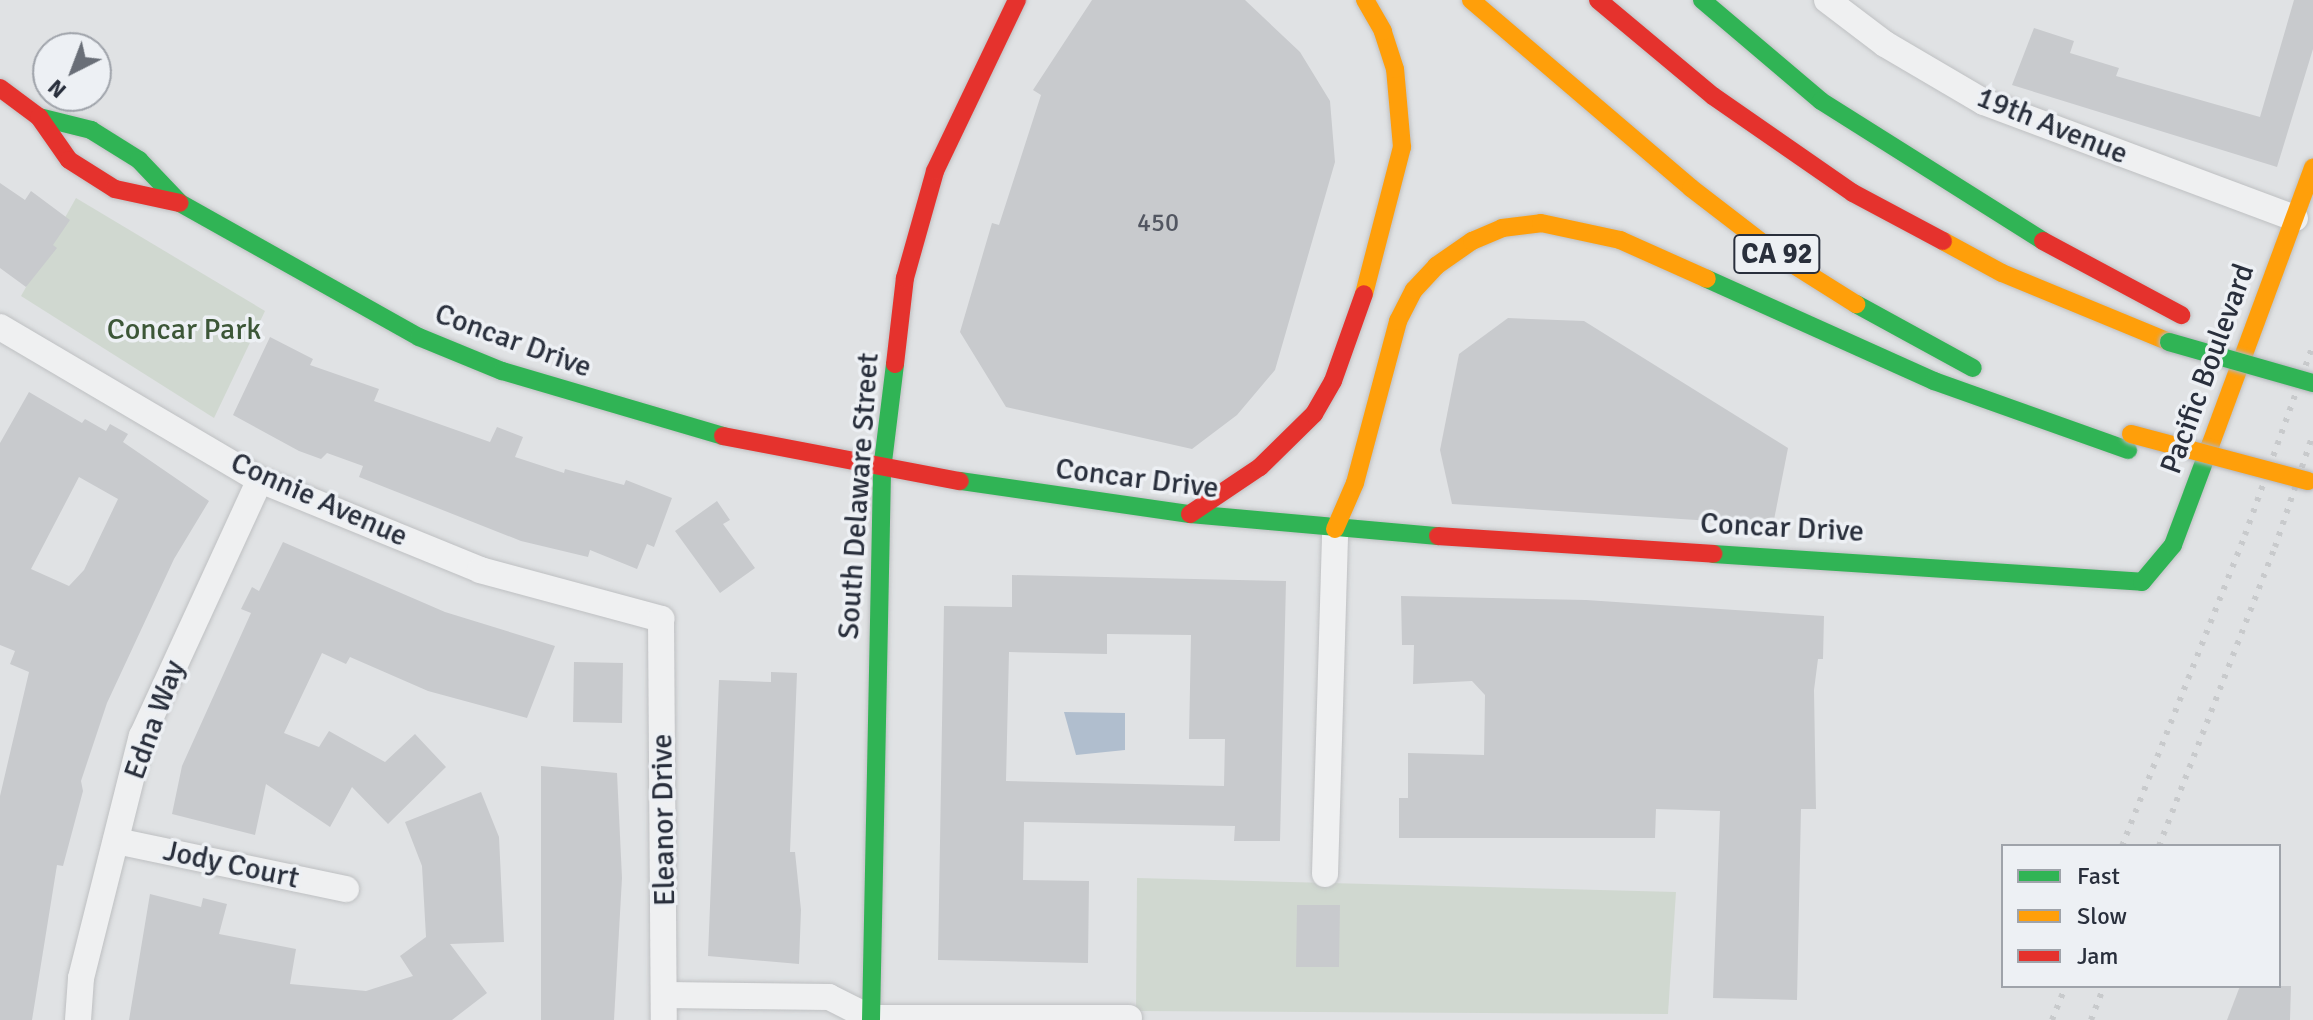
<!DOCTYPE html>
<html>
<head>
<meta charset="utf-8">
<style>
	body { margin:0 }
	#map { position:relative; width:2313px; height:1020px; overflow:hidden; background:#e0e2e4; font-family:Signika,sans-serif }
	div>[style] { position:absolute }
	.green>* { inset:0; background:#d0d8d0 }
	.water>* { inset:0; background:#b0bece }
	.building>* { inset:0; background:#c8cacd }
	.roads { filter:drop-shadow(0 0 2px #bec0c2) drop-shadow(0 0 2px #bec0c2) }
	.street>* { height:26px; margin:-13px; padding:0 13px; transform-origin:13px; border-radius:13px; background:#eff0f1 }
	.fast>* { height:18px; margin:-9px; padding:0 9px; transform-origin:9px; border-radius:9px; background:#30b455 }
	.slow>* { height:18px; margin:-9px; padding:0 9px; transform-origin:9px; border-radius:9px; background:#ff9f0a }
	.jam>* { height:18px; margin:-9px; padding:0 9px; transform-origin:9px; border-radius:9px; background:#e5322d }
	.rail>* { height:6px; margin-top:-3px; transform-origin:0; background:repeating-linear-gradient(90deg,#c8cacc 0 4px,transparent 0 12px) }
	.bridges { filter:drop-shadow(0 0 2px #b3b5b9) drop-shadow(0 0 2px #b3b5b9) }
	.fast-bridge>* { height:18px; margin:-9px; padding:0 9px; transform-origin:9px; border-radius:9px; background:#30b455 }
	.slow-bridge>* { height:18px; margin:-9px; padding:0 9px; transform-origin:9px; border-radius:9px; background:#ff9f0a }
	span { translate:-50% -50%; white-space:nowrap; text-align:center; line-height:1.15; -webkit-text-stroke:7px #edf0f4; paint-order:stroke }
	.number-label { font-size:26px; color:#525661 }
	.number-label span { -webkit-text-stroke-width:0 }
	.shield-label span { padding:2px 6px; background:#edf0f4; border:2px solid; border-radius:6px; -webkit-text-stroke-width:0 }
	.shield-label { font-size:28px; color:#292f3c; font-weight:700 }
	.street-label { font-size:30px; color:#292f3c }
	.park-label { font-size:30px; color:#3c5637 }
	.legend { position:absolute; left:2001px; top:844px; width:280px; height:144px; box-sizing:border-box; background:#edf0f4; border:2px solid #9fa3aa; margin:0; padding:10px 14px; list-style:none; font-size:24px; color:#292f3c }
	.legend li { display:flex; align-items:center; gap:16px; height:40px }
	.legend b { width:40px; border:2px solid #9fa3aa }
	.north { position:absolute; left:32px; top:32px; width:80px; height:80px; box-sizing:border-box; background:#edf0f4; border:2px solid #9fa3aa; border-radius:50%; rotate:222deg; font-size:22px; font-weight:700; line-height:32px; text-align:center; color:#292f3c }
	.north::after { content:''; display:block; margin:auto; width:28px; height:36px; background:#696e77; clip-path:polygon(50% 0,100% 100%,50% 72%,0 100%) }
</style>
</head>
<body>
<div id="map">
	<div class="green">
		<i style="clip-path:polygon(76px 198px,265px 311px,214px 418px,21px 296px)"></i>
		<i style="clip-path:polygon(1137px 878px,1676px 892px,1668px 1014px,1136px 1011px)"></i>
	</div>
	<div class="water">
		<i style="clip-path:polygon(1064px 712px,1125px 713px,1125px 750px,1076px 755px)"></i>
	</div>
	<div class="building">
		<i style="clip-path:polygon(1092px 0,1245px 0,1300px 52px,1330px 101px,1335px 162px,1275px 370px,1237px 415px,1192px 449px,1006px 407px,960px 332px,992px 223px,999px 225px,1041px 95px,1033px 90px)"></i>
		<i style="clip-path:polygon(2294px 0,2313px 0,2313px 49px,2277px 167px,2012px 85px,2034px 28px,2074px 41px,2070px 53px,2119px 68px,2116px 76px,2260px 117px)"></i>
		<i style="clip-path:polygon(0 183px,25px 200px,31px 191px,70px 220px,53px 245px,57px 248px,26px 287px,0 268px)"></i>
		<i style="clip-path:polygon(1508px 318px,1584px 321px,1788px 448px,1773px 525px,1452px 504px,1440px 450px,1459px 354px)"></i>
		<i style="clip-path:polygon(270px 337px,313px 359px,310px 365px,379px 389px,374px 401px,490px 442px,497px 427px,523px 437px,515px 457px,564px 473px,565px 469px,624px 485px,626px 480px,672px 498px,654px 547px,647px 544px,637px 569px,590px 550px,588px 557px,521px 541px,359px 477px,363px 466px,327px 453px,321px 459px,299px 451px,233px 415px)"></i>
		<i style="clip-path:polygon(evenodd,29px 392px,82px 423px,85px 419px,106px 431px,110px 424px,128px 434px,123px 442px,209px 501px,174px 559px,107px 703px,81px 781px,83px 791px,63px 866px,57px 865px,32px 1020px,0 1020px,0 796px,29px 672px,10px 664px,15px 651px,0 645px,0 443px,29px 392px,79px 477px,118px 499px,84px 570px,69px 586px,31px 569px,79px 477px)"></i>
		<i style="clip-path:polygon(717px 501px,730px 520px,723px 524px,755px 568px,720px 593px,675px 531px)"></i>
		<i style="clip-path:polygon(283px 542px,445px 612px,555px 646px,527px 718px,428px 691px,350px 657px,346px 664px,322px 653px,284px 733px,319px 747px,329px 731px,385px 762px,415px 734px,446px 767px,388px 824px,352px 787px,330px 827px,266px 784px,255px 835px,172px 814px,182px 766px,251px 613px,241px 609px,252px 587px,259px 591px)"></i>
		<i style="clip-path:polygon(evenodd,1012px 575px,1286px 581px,1280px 841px,1234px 841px,1235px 826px,1024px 822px,1023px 880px,1089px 881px,1088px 963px,938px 960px,944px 606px,1012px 607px,1012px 575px,1107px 634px,1191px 635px,1189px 739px,1225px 739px,1224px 786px,1006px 781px,1009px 652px,1107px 654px,1107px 634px)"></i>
		<i style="clip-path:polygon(1401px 596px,1586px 600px,1824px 616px,1823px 659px,1818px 659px,1814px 690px,1816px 809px,1801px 809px,1797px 1000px,1713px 998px,1720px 811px,1656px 809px,1655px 838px,1399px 838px,1399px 798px,1408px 798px,1408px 753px,1484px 755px,1485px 695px,1472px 681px,1413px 684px,1414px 645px,1402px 645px)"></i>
		<i style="clip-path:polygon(574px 662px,623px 663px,622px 723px,573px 722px)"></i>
		<i style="clip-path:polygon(771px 672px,797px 673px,790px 852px,795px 852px,801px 910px,799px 964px,708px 956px,719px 680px,771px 682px)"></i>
		<i style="clip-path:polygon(541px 766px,617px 773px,622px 878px,614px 1020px,541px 1020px)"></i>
		<i style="clip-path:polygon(481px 792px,499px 837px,504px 942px,450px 944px,487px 993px,452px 1020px,129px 1020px,150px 894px,201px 907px,203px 898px,227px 904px,219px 934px,296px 949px,290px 984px,366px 991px,413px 976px,400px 956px,426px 937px,422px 866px,405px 822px)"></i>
		<i style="clip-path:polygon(1297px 905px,1340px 905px,1339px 967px,1296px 967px)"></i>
		<i style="clip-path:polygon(2240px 986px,2291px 986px,2290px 1020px,2227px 1020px)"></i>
	</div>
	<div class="roads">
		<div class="street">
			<i style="left:1827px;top:0;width:73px;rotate:37.2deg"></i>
			<i style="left:1885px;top:44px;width:115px;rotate:30.4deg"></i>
			<i style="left:1984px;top:102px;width:332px;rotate:20.5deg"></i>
			<i style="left:0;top:327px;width:302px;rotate:30.5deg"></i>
			<i style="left:260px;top:480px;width:238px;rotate:22.2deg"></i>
			<i style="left:480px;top:570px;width:188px;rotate:15.1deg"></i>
			<i style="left:661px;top:619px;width:401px;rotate:89.6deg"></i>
			<i style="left:116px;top:841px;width:235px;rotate:11.8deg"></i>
			<i style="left:1325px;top:874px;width:345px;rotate:-88.3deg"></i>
			<i style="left:664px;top:995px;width:165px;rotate:0.7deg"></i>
			<i style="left:829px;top:997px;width:47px;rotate:26.6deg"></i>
			<i style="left:871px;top:1018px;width:258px"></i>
			<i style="left:78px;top:1020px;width:42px;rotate:-85.9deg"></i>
			<i style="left:81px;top:978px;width:250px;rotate:-75.9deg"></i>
			<i style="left:142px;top:736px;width:282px;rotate:-65.3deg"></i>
		</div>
		<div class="fast">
			<i style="left:1702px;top:0;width:156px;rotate:40.3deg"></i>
			<i style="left:1821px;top:101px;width:262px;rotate:32.2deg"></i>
			<i style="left:39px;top:117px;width:54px;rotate:14deg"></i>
			<i style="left:91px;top:130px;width:57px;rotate:32deg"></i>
			<i style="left:139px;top:160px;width:59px;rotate:46.4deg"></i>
			<i style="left:180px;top:203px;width:274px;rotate:29.3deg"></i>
			<i style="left:419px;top:337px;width:90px;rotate:22.3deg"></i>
			<i style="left:502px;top:371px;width:230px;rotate:16.4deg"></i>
			<i style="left:1707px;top:279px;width:249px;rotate:24.2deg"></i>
			<i style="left:1934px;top:381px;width:206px;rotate:19.6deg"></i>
			<i style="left:1856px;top:304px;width:133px;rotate:28.7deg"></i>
			<i style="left:960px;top:481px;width:232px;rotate:8.2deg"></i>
			<i style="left:1190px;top:514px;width:249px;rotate:5.1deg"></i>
			<i style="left:1713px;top:554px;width:430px;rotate:3.7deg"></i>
			<i style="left:2142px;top:582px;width:48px;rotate:-50deg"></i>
			<i style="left:2173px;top:545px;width:106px;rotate:-69.5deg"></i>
			<i style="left:871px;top:1020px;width:550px;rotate:-88.85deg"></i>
			<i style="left:882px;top:470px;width:107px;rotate:-83deg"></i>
		</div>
		<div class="slow">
			<i style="left:1471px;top:0;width:289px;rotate:40.5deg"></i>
			<i style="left:1691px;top:188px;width:113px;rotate:37.5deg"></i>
			<i style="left:1781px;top:257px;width:89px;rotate:32.1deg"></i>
			<i style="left:1943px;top:241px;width:67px;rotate:28.5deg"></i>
			<i style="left:2002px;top:273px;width:181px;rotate:22.4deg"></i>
			<i style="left:1364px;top:294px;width:152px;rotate:-75.5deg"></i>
			<i style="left:1402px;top:147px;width:78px;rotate:-95.1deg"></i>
			<i style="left:1395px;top:69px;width:40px;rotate:-108deg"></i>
			<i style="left:1383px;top:31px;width:36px;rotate:-120deg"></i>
			<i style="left:2210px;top:446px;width:297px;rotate:-69.7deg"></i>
			<i style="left:1335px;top:529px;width:50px;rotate:-66.5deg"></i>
			<i style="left:1355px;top:483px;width:168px;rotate:-75.1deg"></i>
			<i style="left:1398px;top:321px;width:35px;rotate:-63deg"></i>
			<i style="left:1414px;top:290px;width:33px;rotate:-47deg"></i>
			<i style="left:1436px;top:266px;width:44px;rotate:-34.8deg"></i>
			<i style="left:1472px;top:241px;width:33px;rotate:-23deg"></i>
			<i style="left:1502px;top:228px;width:39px;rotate:-7deg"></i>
			<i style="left:1541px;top:223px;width:81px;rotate:12.1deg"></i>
			<i style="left:1620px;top:240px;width:95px;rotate:24.1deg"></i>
		</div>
		<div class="jam">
			<i style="left:1598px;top:0;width:150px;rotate:39.9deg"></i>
			<i style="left:1713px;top:96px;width:170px;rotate:34.7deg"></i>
			<i style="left:1853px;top:193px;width:102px;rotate:28.1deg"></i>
			<i style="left:0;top:88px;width:49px;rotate:36.6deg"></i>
			<i style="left:39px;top:117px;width:52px;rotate:55.1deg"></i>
			<i style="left:69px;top:160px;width:54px;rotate:32.2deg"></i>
			<i style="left:115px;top:189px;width:66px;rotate:12.2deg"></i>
			<i style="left:2043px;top:241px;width:157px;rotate:28.2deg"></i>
			<i style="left:895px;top:364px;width:87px;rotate:-83.4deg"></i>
			<i style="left:905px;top:278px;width:111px;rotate:-74.3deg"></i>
			<i style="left:935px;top:171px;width:190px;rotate:-64.4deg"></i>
			<i style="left:723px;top:436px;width:241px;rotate:10.8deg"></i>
			<i style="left:1190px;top:514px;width:84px;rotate:-33.9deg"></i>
			<i style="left:1260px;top:467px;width:76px;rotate:-44.5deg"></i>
			<i style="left:1314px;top:414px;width:38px;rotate:-60deg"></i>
			<i style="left:1333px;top:381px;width:92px;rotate:-70.4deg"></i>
			<i style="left:1438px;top:536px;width:276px;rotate:3.7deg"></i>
		</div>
	</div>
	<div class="rail">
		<i style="left:2122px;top:846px;width:334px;rotate:-68.4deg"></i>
		<i style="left:2245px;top:535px;width:202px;rotate:-70.3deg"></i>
		<i style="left:2159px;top:846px;width:321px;rotate:-68.8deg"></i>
		<i style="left:2275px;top:547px;width:119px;rotate:-71.4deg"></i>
		<i style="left:2052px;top:1020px;width:37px;rotate:-68deg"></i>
		<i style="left:2091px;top:1020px;width:36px;rotate:-69deg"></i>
	</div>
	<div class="bridges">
		<div class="fast-bridge">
			<i style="left:2169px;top:342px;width:150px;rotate:15.9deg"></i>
		</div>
		<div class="slow-bridge">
			<i style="left:2131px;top:434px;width:183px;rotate:14.9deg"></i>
		</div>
	</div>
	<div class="number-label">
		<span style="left:1158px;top:224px">450</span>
	</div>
	<div class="shield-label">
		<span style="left:1777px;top:254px">CA 92</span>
	</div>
	<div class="street-label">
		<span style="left:2052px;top:126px;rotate:22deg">19th Avenue</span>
		<span style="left:513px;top:341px;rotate:20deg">Concar Drive</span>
		<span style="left:2208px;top:369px;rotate:-70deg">Pacific Boulevard</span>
		<span style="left:1137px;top:479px;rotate:7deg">Concar Drive</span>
		<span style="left:859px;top:496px;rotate:-86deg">South Delaware Street</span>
		<span style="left:319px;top:500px;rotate:24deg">Connie Avenue</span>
		<span style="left:1782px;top:528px;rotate:3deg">Concar Drive</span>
		<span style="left:155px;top:720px;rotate:-70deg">Edna Way</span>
		<span style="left:664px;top:820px;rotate:-91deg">Eleanor Drive</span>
		<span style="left:231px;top:865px;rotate:12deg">Jody Court</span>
	</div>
	<div class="park-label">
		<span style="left:184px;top:330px">Concar Park</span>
	</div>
	<ul class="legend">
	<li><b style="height:10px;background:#30b455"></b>Fast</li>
	<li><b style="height:10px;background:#ff9f0a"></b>Slow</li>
	<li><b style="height:10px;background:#e5322d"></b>Jam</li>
	</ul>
	<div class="north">N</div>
</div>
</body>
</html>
